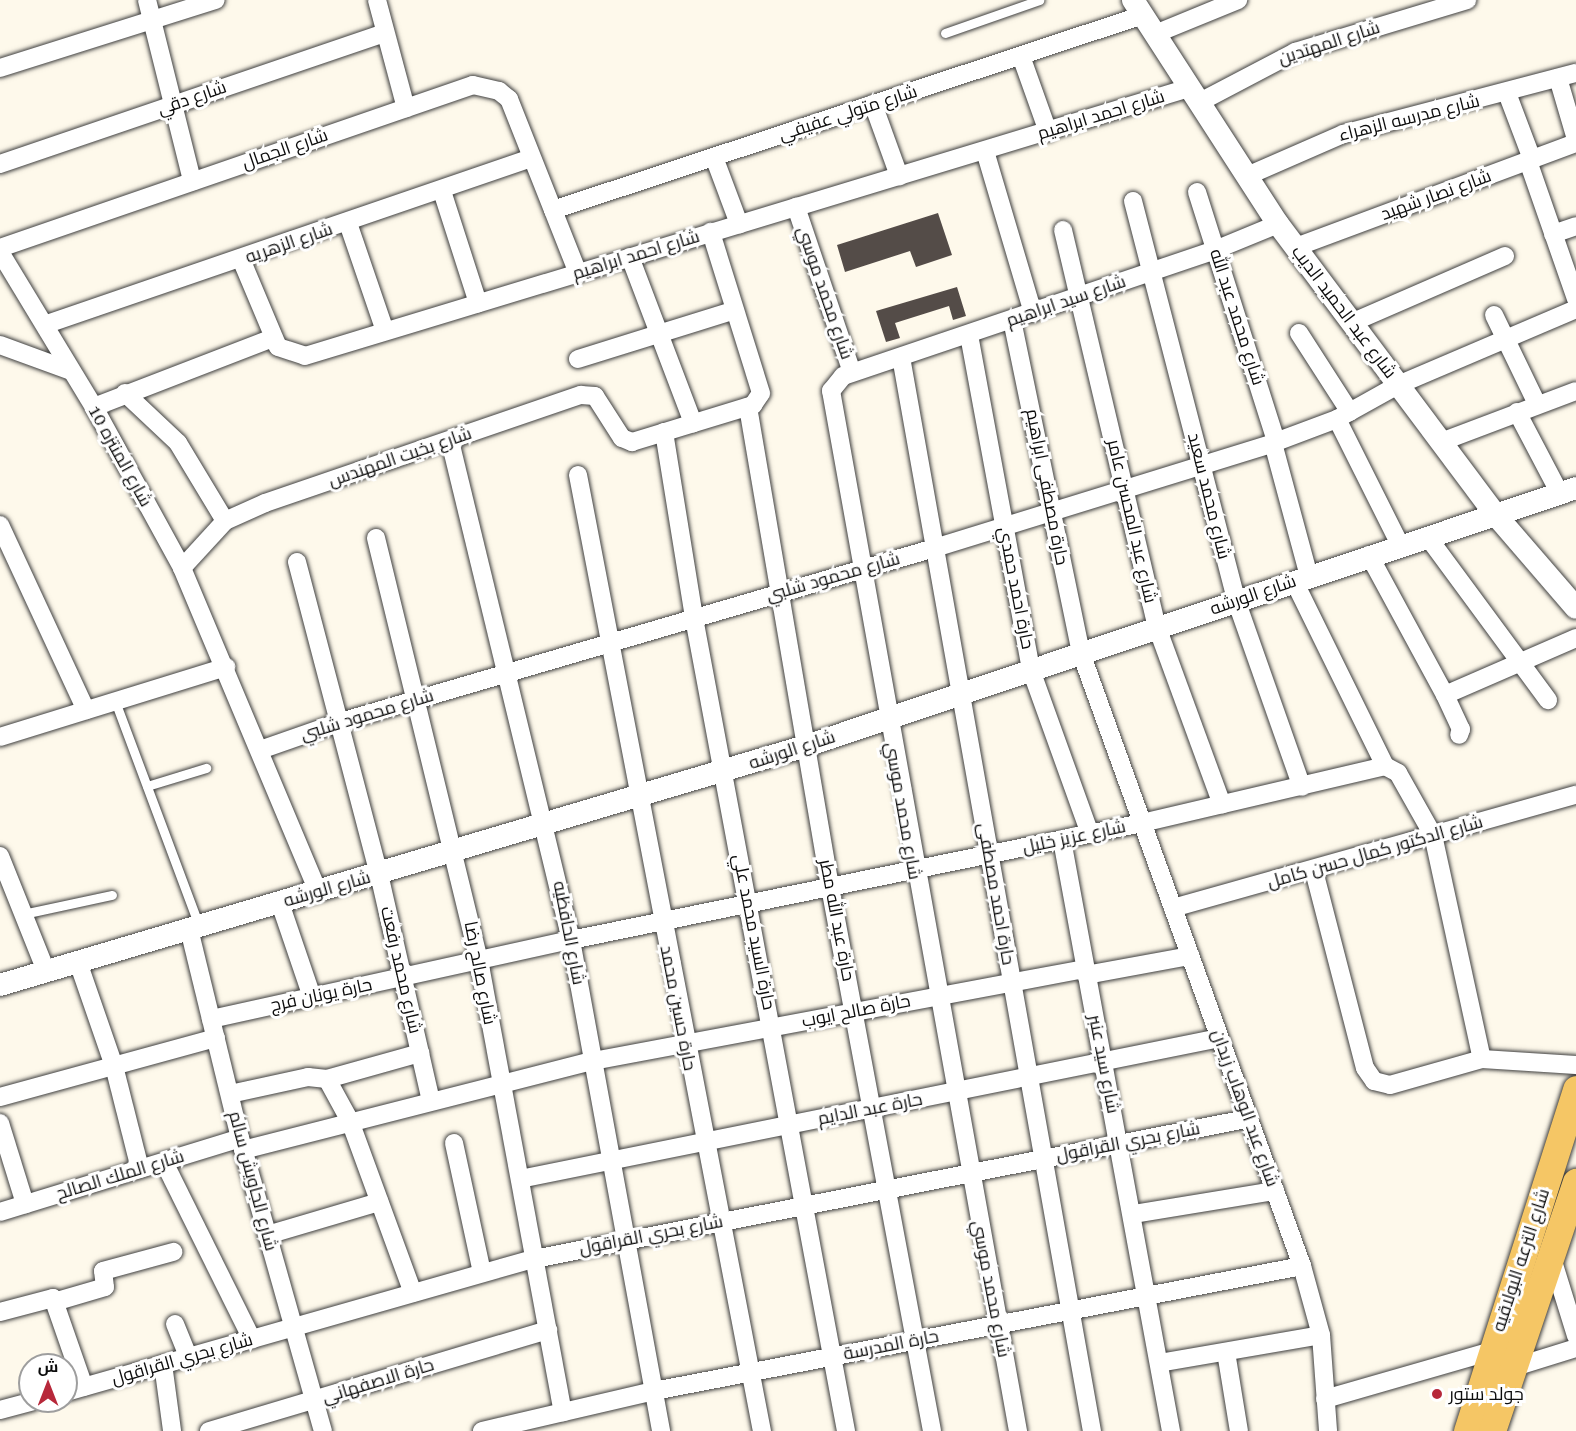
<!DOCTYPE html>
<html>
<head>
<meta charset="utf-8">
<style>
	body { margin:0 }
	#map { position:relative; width:1576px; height:1431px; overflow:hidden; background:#fef9eb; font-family:"Roboto Serif",Cairo,serif }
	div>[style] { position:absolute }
	.building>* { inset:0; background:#544c48 }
	.roads { filter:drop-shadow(0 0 2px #3f3f3f) drop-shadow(0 0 2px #3f3f3f) }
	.service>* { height:9px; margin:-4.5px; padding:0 4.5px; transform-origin:4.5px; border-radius:4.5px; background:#fff }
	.minor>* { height:18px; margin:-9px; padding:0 9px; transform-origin:9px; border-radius:9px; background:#fff }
	.tertiary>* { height:22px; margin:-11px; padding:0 11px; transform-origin:11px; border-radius:11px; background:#fff }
	.primary>* { height:27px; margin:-13.5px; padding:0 13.5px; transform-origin:13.5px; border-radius:13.5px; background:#f5c665 }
	.dots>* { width:16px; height:16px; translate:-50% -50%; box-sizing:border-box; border:3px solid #fff; border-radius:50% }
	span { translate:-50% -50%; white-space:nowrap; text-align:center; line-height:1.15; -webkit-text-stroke:6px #fff; paint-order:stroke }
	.street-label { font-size:18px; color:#0c0c0c }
	.poi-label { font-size:18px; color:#0c0c0c }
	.left { translate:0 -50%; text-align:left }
	.north { position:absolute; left:18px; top:1353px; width:60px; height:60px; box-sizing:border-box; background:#fff; border:2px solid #9e9e9e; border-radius:50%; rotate:0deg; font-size:16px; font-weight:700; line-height:24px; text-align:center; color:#0c0c0c }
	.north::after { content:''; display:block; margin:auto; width:21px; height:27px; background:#b7283a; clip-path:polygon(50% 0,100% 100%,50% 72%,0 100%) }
</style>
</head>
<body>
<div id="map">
	<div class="building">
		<i style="clip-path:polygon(938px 213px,952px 255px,916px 267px,910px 251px,845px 272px,837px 245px)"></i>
		<i style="clip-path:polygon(957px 287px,966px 316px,953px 320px,949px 306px,895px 323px,900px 338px,886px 342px,876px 311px)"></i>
	</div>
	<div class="roads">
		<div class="service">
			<i style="left:945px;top:33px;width:100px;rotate:-19.3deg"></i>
			<i style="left:115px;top:701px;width:240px;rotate:69.5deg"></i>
			<i style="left:147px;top:786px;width:62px;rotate:-17deg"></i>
			<i style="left:23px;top:914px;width:91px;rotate:-12.1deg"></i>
		</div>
		<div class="minor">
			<i style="left:147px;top:0;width:187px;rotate:76deg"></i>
			<i style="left:377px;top:0;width:112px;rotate:75deg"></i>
			<i style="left:1155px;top:34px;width:90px;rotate:-22.3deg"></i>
			<i style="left:1021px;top:56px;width:81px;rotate:70.4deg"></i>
			<i style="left:0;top:68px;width:226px;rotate:-17.5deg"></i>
			<i style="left:1558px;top:78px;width:64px;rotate:73.6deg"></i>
			<i style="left:1507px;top:93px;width:71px;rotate:69.3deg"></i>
			<i style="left:1198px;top:103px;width:110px;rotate:-27.7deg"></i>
			<i style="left:1295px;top:52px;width:180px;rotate:-16.8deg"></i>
			<i style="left:873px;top:104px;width:77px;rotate:70.1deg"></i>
			<i style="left:985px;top:151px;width:169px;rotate:73.5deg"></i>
			<i style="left:714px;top:157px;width:72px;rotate:69.5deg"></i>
			<i style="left:1528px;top:161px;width:146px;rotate:70.8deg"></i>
			<i style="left:0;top:164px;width:407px;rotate:-18.8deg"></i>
			<i style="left:1247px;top:176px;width:105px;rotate:-23.6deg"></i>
			<i style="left:1343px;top:134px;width:241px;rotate:-14.7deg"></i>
			<i style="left:442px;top:191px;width:118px;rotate:72.2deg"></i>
			<i style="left:1197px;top:192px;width:261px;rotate:72.4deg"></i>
			<i style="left:1133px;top:201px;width:412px;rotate:75.5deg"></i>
			<i style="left:1236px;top:600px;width:198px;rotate:70.6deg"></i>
			<i style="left:796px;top:207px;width:174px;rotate:71.3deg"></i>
			<i style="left:553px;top:210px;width:621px;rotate:-18.29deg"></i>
			<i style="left:348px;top:223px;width:114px;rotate:71.1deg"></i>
			<i style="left:1063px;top:230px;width:408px;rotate:76.7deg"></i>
			<i style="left:1157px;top:627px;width:189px;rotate:69.9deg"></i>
			<i style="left:1553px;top:234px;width:24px;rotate:-19deg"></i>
			<i style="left:1296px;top:247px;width:299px;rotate:-20.4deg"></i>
			<i style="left:0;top:248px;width:500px;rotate:-19.01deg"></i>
			<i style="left:473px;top:85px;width:27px;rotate:13deg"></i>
			<i style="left:499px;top:91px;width:13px;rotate:39deg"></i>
			<i style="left:509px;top:99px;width:187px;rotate:68.4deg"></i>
			<i style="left:0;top:252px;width:181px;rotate:58.8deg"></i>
			<i style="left:94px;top:407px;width:183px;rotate:61.3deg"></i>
			<i style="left:182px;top:568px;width:351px;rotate:67.2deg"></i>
			<i style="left:630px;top:257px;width:178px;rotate:69.2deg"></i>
			<i style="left:241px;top:259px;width:95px;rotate:67.2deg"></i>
			<i style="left:278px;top:347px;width:28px;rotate:18deg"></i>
			<i style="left:305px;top:356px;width:924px;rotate:-16.87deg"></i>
			<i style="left:1494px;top:315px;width:99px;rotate:64.2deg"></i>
			<i style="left:1012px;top:320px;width:340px;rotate:78.3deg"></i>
			<i style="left:1081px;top:653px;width:652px;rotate:70.17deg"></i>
			<i style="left:1302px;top:1266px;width:72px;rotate:74.6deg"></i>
			<i style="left:1321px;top:1335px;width:96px;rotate:85.8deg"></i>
			<i style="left:1351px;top:323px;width:168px;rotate:-23.5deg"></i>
			<i style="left:47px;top:324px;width:512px;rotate:-18.93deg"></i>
			<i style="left:1299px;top:333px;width:94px;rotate:57.2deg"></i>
			<i style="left:969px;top:335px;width:341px;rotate:79.5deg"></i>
			<i style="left:1031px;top:670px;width:174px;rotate:70.2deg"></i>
			<i style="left:0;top:345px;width:76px;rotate:20.1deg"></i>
			<i style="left:901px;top:357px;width:1091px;rotate:79.92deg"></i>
			<i style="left:578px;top:359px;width:164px;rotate:-17.3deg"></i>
			<i style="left:125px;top:393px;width:73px;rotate:43.3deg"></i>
			<i style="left:178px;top:443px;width:91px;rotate:58.9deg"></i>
			<i style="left:94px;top:407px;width:192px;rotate:-21.1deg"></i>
			<i style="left:748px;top:407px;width:487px;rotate:80.3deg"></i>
			<i style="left:830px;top:887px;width:553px;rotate:79.38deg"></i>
			<i style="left:1517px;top:412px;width:90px;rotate:62.3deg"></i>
			<i style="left:1337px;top:419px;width:141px;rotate:63.4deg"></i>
			<i style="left:664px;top:432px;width:188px;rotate:80.8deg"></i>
			<i style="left:694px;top:618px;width:827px;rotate:79.41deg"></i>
			<i style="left:450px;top:441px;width:513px;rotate:76.37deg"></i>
			<i style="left:571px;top:940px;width:499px;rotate:79.6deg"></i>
			<i style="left:1441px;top:442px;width:144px;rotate:-20.7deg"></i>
			<i style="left:1273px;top:443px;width:138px;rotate:74.9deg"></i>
			<i style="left:578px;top:475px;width:974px;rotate:79.11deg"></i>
			<i style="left:0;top:525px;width:204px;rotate:65.1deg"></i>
			<i style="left:1427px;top:536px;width:204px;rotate:53.6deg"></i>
			<i style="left:376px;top:538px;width:434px;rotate:76.3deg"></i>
			<i style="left:479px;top:960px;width:460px;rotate:79.5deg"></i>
			<i style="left:1369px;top:555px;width:159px;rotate:61.5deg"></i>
			<i style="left:1445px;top:695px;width:38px;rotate:65deg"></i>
			<i style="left:1461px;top:729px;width:6px;rotate:108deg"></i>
			<i style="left:297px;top:562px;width:323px;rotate:75.3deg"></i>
			<i style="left:379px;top:874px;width:233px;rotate:77.1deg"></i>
			<i style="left:182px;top:568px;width:64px;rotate:-47.5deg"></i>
			<i style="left:225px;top:521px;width:44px;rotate:-24.2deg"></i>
			<i style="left:265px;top:503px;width:334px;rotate:-18.9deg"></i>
			<i style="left:581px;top:395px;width:14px;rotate:4deg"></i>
			<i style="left:595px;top:396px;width:50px;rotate:57.3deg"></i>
			<i style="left:622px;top:438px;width:11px;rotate:22deg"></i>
			<i style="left:632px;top:442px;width:127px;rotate:-17deg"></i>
			<i style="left:753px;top:405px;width:14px;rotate:-56deg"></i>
			<i style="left:761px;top:393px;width:169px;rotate:-107.3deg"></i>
			<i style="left:1294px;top:581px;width:206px;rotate:63.8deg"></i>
			<i style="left:1445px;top:695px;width:143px;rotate:-23.5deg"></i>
			<i style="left:0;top:737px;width:237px;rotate:-17.2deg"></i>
			<i style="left:260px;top:750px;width:82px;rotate:-19.3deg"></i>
			<i style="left:337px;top:723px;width:626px;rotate:-16.32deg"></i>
			<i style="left:938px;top:547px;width:351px;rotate:-17.2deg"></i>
			<i style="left:1273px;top:443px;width:68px;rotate:-20.6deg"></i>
			<i style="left:1337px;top:419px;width:70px;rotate:-29.1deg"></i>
			<i style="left:1398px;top:385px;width:194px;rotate:-23.1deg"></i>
			<i style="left:1062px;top:840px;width:601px;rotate:79.55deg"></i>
			<i style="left:0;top:856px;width:124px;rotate:68.2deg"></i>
			<i style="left:1314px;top:871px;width:203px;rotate:75.5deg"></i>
			<i style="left:1365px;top:1068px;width:16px;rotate:55deg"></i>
			<i style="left:1374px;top:1081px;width:16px;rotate:14deg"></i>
			<i style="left:1390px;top:1085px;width:96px;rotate:-15.8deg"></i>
			<i style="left:1482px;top:1059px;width:94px;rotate:3.7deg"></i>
			<i style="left:280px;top:903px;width:99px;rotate:71.2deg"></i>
			<i style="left:1173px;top:908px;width:419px;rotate:-15.7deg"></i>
			<i style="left:189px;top:929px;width:215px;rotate:76.3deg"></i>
			<i style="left:240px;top:1138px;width:305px;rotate:74.2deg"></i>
			<i style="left:78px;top:962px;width:110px;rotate:70.9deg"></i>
			<i style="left:114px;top:1066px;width:106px;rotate:75.8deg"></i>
			<i style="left:1086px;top:975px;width:106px;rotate:-10.4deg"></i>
			<i style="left:211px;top:1019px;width:369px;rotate:-12.4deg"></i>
			<i style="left:571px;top:940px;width:583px;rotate:-11.58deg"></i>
			<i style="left:1142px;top:823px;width:250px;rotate:-13.2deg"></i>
			<i style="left:1385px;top:766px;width:15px;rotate:28deg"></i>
			<i style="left:1398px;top:773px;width:71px;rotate:60.6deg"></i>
			<i style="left:1433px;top:835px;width:229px;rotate:77.7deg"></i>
			<i style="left:327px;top:1079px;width:48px;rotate:61.3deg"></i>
			<i style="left:350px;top:1121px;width:183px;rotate:69.9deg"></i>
			<i style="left:230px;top:1094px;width:80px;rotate:-12.3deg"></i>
			<i style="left:308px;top:1077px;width:19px;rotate:6deg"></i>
			<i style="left:327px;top:1079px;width:97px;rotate:-15.6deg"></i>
			<i style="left:0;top:1097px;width:224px;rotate:-15.3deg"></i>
			<i style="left:0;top:1123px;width:85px;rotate:72.8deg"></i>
			<i style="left:454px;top:1143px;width:133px;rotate:77.8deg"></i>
			<i style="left:243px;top:1150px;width:361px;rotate:-14.3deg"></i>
			<i style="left:593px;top:1061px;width:500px;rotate:-10.6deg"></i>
			<i style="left:164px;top:1162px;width:198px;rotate:63.6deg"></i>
			<i style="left:520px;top:1179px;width:713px;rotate:-11.4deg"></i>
			<i style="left:0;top:1212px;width:251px;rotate:-17.1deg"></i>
			<i style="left:1134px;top:1214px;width:143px;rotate:-9.3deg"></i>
			<i style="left:267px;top:1235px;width:117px;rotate:-16.4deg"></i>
			<i style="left:1551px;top:1255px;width:85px;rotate:72.8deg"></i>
			<i style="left:54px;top:1302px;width:53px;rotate:-16.4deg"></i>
			<i style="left:105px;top:1287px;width:16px;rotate:-97deg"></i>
			<i style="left:103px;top:1271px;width:73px;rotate:-15.2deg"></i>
			<i style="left:0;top:1312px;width:55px;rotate:-14.8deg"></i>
			<i style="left:53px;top:1298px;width:94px;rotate:70.8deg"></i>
			<i style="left:175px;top:1324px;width:35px;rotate:68deg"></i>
			<i style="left:1226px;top:1352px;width:80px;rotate:80.7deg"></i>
			<i style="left:1159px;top:1363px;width:164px;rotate:-9.8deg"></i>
			<i style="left:163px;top:1364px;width:68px;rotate:82.3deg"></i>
			<i style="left:1515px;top:1367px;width:64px;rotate:-17.3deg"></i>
			<i style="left:66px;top:1392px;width:487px;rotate:-15.9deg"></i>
			<i style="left:534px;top:1259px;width:726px;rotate:-11.12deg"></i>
			<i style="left:1325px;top:1399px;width:173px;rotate:-16.1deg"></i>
			<i style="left:0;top:1410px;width:34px;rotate:-15deg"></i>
			<i style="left:209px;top:1431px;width:354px;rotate:-16.6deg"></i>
			<i style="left:482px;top:1431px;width:177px;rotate:-13.1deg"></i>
			<i style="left:654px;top:1391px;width:660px;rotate:-10.92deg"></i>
			<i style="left:1018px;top:1431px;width:1057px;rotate:-100.19deg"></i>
			<i style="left:831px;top:391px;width:19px;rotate:-51deg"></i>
			<i style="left:843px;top:376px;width:393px;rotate:-18.7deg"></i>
			<i style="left:1215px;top:250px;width:68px;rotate:-22.4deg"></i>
		</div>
		<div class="tertiary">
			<i style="left:1133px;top:0;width:267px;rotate:57.1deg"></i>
			<i style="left:1278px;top:224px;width:361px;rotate:53.2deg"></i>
			<i style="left:1494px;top:513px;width:125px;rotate:49.2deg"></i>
			<i style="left:0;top:985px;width:841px;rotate:-16.52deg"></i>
			<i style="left:806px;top:746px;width:812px;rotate:-18.52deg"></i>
		</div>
		<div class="primary">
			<i style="left:1467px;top:1431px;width:359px;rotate:-72.3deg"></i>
			<i style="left:1492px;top:1431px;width:263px;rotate:-71.4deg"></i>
		</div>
	</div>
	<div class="dots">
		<i style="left:1437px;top:1394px;background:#b7283a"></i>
	</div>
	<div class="street-label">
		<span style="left:1329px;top:43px;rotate:-18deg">شارع المهتدين</span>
		<span style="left:192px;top:98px;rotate:-19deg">شارع دقي</span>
		<span style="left:848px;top:113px;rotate:-18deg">شارع متولي عفيفي</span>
		<span style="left:1101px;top:115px;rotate:-17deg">شارع احمد ابراهيم</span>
		<span style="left:1409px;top:118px;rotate:-14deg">شارع مدرسه الزهراء</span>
		<span style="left:285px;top:149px;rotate:-19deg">شارع الجمال</span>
		<span style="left:1436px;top:195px;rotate:-20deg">شارع نصار شهيد</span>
		<span style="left:289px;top:243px;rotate:-19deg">شارع الزهريه</span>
		<span style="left:636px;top:255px;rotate:-17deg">شارع احمد ابراهيم</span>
		<span style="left:825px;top:293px;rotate:71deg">شارع محمد موسي</span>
		<span style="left:1066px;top:301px;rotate:-19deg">شارع سيد ابراهيم</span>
		<span style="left:1344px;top:312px;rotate:53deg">شارع عبد الحميد الديب</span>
		<span style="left:1237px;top:317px;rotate:72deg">شارع محمد عبد الله</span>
		<span style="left:120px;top:456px;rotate:61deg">شارع المنتزه 10</span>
		<span style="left:400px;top:457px;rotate:-19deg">شارع بخيت المهندس</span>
		<span style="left:1047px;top:487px;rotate:79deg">حارة مصطفى ابراهيم</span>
		<span style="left:1209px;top:496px;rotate:76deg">شارع محمد سعيد</span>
		<span style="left:1132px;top:521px;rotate:77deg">شارع عبد المحسن عامر</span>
		<span style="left:833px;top:577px;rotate:-16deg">شارع محمود شلبي</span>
		<span style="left:1016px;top:588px;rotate:79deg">حارة احمد حمدي</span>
		<span style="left:1253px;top:595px;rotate:-19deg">شارع الورشه</span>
		<span style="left:367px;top:715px;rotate:-17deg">شارع محمود شلبي</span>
		<span style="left:792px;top:750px;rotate:-18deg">شارع الورشه</span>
		<span style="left:903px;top:811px;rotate:80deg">شارع محمد موسي</span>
		<span style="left:1074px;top:837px;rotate:-12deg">شارع عزيز خليل</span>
		<span style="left:1375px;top:852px;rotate:-16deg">شارع الدكتور كمال حسن كامل</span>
		<span style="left:327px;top:889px;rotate:-16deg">شارع الورشه</span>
		<span style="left:996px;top:894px;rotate:80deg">حارة احمد مصطفى</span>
		<span style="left:837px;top:920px;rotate:79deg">حارة عبد الله مطر</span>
		<span style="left:754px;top:932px;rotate:79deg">حارة السيد محمد علي</span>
		<span style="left:569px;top:933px;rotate:79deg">شارع الحافظيه</span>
		<span style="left:401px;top:970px;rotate:77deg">شارع محمد رفعت</span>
		<span style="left:480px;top:973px;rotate:79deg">شارع صالح رضا</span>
		<span style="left:321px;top:995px;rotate:-12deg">حارة يونان فرج</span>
		<span style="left:678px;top:1008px;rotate:79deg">حارة حسين محمد</span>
		<span style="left:856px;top:1011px;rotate:-11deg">حارة صالح ايوب</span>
		<span style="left:1104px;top:1064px;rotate:79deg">شارع سيد عنبر</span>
		<span style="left:1245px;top:1108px;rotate:70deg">شارع عبد الوهاب زيدان</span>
		<span style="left:870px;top:1109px;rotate:-11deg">حارة عبد الدايم</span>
		<span style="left:1128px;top:1142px;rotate:-11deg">شارع بحري القراقول</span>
		<span style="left:120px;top:1175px;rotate:-17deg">شارع الملك الصالح</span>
		<span style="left:253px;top:1181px;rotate:75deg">شارع الجاويش سالم</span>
		<span style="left:651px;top:1235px;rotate:-11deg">شارع بحري القراقول</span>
		<span style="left:1521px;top:1260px;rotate:-72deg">شارع الترعه البولاقيه</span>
		<span style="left:991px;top:1289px;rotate:79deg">شارع محمد موسي</span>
		<span style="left:891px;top:1345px;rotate:-11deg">حارة المدرسة</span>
		<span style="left:182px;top:1359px;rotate:-16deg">شارع بحري القراقول</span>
		<span style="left:378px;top:1381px;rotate:-17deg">حارة الاصفهاني</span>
	</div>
	<div class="poi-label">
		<span class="left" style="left:1449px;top:1394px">جولد ستور</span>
	</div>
	<div class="north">ش</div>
</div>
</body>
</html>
